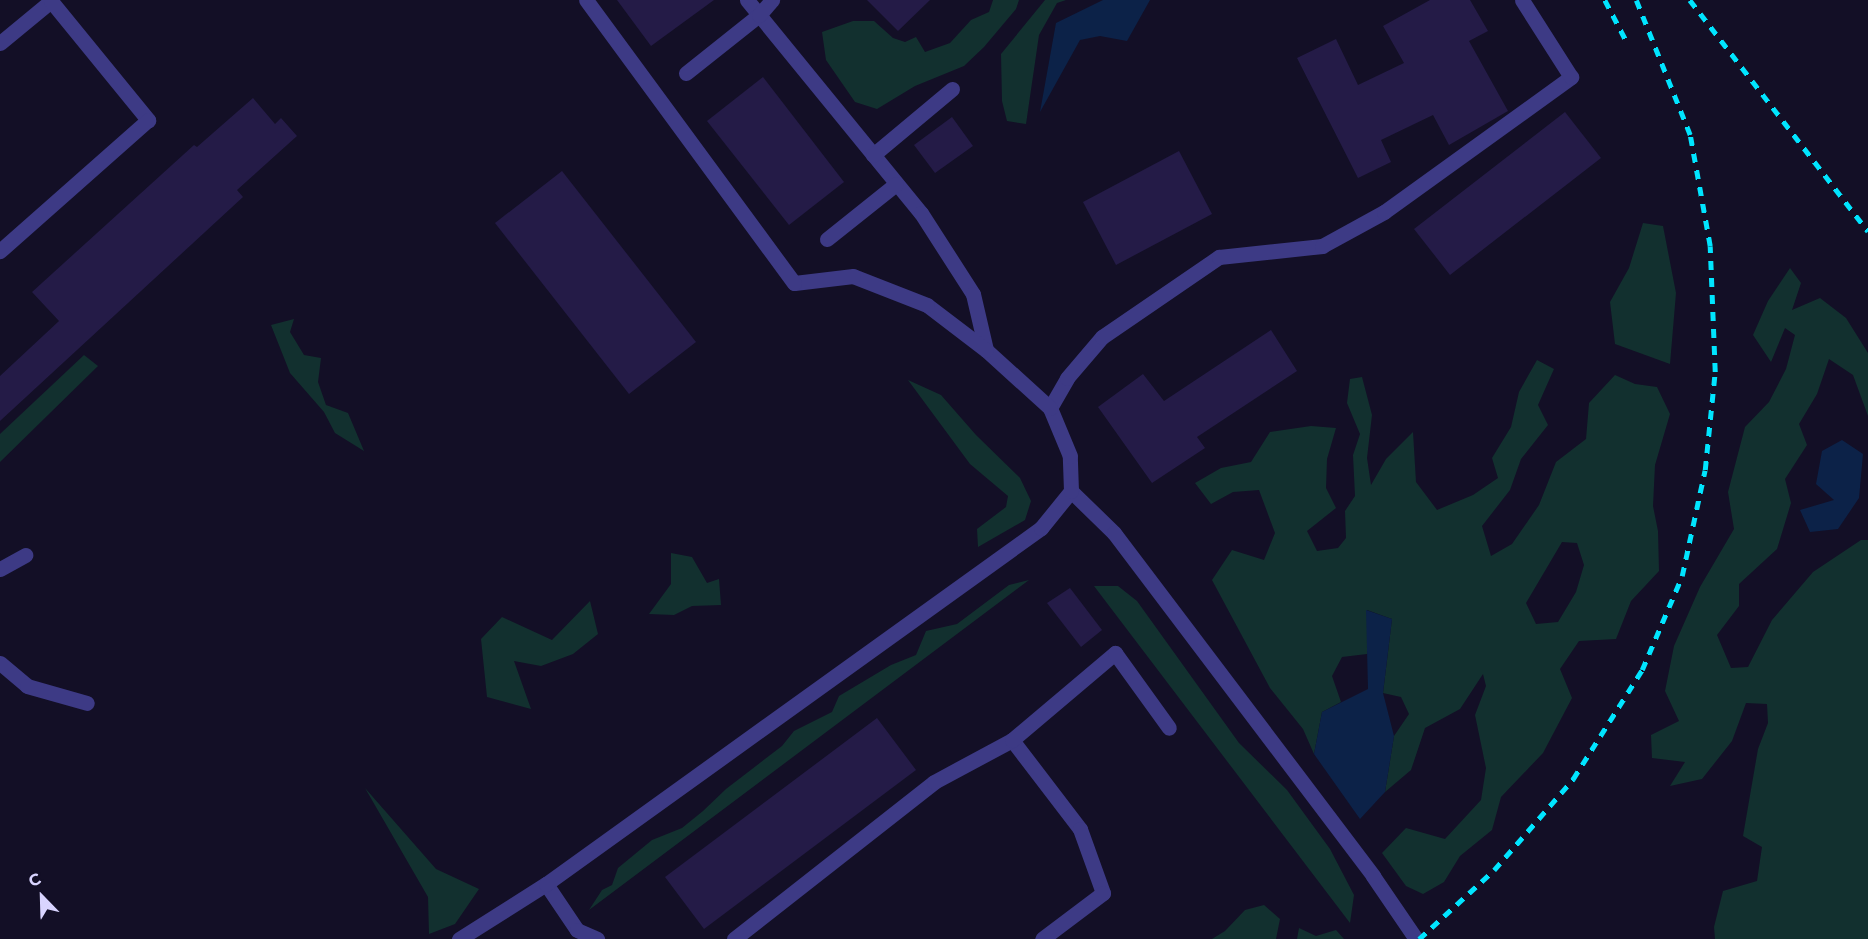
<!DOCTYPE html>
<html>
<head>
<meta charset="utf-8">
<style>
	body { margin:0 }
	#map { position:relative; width:1868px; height:939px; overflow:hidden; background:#130f26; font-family:Montserrat,sans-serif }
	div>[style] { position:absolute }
	.green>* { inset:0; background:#12302f }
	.water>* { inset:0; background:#0c2248 }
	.building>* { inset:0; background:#241b47 }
	.lane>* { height:15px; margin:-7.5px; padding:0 7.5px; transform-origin:7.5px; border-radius:7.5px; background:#3d3a85 }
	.rail>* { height:4.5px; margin-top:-2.25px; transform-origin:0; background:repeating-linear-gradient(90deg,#00e5ff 0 9px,transparent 0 17px) }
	span { translate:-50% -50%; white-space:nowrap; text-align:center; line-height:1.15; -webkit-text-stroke:5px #130f26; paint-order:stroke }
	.north { position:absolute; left:12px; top:867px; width:60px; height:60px; -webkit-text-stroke:4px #130f26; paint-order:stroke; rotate:337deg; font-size:16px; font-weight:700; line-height:24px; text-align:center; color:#d9d4ff }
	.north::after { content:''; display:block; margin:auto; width:21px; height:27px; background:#d9d4ff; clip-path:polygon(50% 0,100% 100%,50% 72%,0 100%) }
</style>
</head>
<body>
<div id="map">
	<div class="green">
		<i style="clip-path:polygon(993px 0,1019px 0,1016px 9px,984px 47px,964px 66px,915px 86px,877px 109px,855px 102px,826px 60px,822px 32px,853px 21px,874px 21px,893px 38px,905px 42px,916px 37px,925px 52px,950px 43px,971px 20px,989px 12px)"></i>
		<i style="clip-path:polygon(1045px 0,1066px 0,1057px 3px,1039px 35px,1026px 124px,1007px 121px,1002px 101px,1001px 54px)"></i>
		<i style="clip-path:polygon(1643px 223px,1663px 226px,1676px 293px,1670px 364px,1615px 344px,1610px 302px,1629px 268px)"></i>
		<i style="clip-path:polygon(1790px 268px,1801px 283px,1792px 310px,1820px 298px,1846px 318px,1868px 353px,1868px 416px,1853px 375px,1829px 359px,1817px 394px,1799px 424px,1807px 445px,1785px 479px,1791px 503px,1777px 549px,1739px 584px,1739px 606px,1717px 635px,1731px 668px,1748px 667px,1772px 620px,1813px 572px,1861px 540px,1868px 540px,1868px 939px,1715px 939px,1714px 927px,1723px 891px,1757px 881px,1762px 847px,1743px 836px,1758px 749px,1768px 723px,1767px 704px,1746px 703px,1732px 741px,1702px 779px,1670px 786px,1685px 762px,1652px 758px,1651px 735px,1679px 721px,1665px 691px,1674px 646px,1700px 587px,1734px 529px,1728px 492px,1745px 427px,1769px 402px,1786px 369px,1795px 335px,1785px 328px,1771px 362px,1753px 335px,1768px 301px)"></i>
		<i style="clip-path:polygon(294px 319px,290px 332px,304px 355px,321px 358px,318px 382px,326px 405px,348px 413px,364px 451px,335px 433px,324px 412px,290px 373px,271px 325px)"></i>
		<i style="clip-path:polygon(84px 355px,98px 366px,0 462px,0 434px)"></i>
		<i style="clip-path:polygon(evenodd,1537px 360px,1554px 369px,1538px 405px,1548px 425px,1521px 459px,1510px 490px,1482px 526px,1491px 556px,1512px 544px,1539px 505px,1556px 462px,1586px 439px,1589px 403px,1615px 375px,1635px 384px,1657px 387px,1670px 414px,1655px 465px,1653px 506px,1658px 531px,1659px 571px,1631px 601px,1616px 639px,1579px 641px,1560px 669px,1572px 698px,1543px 753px,1501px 797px,1492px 830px,1460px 856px,1444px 882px,1423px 894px,1406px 886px,1382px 853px,1406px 828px,1445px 839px,1481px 800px,1486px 768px,1475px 715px,1486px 686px,1483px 674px,1460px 709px,1425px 728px,1411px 770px,1385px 792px,1394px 736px,1409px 714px,1401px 697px,1383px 693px,1392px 619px,1367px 610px,1367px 654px,1342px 657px,1332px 676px,1341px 702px,1322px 712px,1314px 754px,1303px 729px,1270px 688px,1212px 580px,1232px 550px,1264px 560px,1275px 533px,1259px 490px,1233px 492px,1211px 504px,1195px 483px,1221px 468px,1251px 462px,1270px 432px,1311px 426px,1336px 428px,1327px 459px,1326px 488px,1336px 508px,1307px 531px,1317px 551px,1338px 548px,1346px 538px,1345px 511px,1355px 496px,1353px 455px,1360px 434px,1347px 403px,1350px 379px,1362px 377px,1372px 415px,1367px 458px,1371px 485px,1386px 459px,1413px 432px,1416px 482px,1437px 510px,1473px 495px,1498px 478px,1492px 458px,1511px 427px,1519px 392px,1537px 360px,1562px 542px,1577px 543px,1584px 565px,1576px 592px,1558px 622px,1536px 624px,1526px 603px,1562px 542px)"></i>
		<i style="clip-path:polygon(908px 380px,941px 395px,976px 435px,1020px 478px,1031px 501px,1025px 520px,978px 547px,977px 529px,1006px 507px,1008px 496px,970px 464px)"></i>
		<i style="clip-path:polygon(671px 553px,692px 557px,707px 583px,719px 579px,721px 605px,692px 606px,674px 615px,649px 614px,671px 584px)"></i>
		<i style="clip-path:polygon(1029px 580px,589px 910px,602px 890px,612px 885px,618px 868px,652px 840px,682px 828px,703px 811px,726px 789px,782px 746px,794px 731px,832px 712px,839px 696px,891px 665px,916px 655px,926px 631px,957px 624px,1009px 585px)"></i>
		<i style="clip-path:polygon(1094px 586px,1118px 586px,1137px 601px,1239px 743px,1287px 790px,1330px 849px,1354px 895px,1350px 923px)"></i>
		<i style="clip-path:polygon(590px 601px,598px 634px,573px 654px,541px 666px,514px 661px,531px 709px,487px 697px,481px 639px,502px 617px,552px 640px)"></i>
		<i style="clip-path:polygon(365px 788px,436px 869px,479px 889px,455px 924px,429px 934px,428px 897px)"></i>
		<i style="clip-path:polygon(1264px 905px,1280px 919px,1276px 939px,1212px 939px,1225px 931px,1245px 910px)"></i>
		<i style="clip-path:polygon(1299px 928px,1316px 936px,1336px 930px,1344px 939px,1297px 939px)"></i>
	</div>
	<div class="water">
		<i style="clip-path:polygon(1103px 0,1150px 0,1127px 41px,1100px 36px,1080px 40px,1040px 112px,1056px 23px)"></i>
		<i style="clip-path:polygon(1842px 440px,1863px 454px,1859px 498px,1838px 529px,1810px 532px,1800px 510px,1834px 500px,1816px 484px,1822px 451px)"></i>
		<i style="clip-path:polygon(1366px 610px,1392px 619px,1383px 693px,1394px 736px,1385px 792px,1360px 819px,1314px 754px,1322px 712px,1368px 689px)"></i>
	</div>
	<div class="building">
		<i style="clip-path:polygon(617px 0,714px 0,651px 46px)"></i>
		<i style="clip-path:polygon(867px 0,930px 0,898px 31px)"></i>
		<i style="clip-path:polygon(1430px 0,1470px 0,1488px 31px,1469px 41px,1508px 111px,1449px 145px,1433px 115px,1381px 140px,1391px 162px,1358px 178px,1297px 58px,1336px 39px,1358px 85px,1404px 63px,1383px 26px)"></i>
		<i style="clip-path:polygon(763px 77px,844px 182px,789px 225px,707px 121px)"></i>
		<i style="clip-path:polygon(253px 98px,275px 124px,281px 118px,297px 136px,237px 190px,243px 197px,0 421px,0 376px,59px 321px,32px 292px,194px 145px,197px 147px)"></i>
		<i style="clip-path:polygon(1565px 112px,1601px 158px,1450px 275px,1414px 229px)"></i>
		<i style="clip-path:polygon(952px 117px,973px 146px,935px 173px,914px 145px)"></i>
		<i style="clip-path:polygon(1179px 151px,1212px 214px,1116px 265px,1083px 202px)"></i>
		<i style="clip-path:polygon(562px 171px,696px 342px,629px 394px,495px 223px)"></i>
		<i style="clip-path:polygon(1271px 330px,1297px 371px,1197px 437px,1205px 448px,1152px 483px,1098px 407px,1143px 374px,1164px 401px)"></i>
		<i style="clip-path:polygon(1070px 588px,1102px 630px,1081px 647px,1047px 603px)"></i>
		<i style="clip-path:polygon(877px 718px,916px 770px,704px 929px,665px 877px)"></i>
	</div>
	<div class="lane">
		<i style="left:747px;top:0;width:275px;rotate:50.8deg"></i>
		<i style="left:921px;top:213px;width:96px;rotate:57.3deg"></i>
		<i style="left:973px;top:294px;width:57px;rotate:76.9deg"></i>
		<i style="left:0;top:43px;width:66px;rotate:-39.5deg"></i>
		<i style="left:51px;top:1px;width:154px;rotate:50.8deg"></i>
		<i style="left:148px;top:120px;width:198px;rotate:138.5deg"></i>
		<i style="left:686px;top:73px;width:93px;rotate:-38.5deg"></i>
		<i style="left:759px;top:15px;width:20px;rotate:-49deg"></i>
		<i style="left:873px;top:155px;width:103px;rotate:-39.9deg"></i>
		<i style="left:827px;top:239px;width:88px;rotate:-38.6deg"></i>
		<i style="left:1050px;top:408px;width:34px;rotate:-60deg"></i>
		<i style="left:1067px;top:378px;width:54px;rotate:-49.5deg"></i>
		<i style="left:1102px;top:337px;width:142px;rotate:-34.4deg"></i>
		<i style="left:1219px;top:257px;width:104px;rotate:-6.1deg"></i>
		<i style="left:1322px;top:246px;width:71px;rotate:-28.7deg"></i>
		<i style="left:1384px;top:212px;width:231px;rotate:-35.8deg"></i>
		<i style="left:1571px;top:77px;width:91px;rotate:-122.5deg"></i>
		<i style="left:1071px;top:491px;width:60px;rotate:44.3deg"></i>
		<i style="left:1114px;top:533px;width:430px;rotate:52.9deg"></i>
		<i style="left:1373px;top:876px;width:76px;rotate:55.7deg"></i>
		<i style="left:0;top:569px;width:29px;rotate:-29deg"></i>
		<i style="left:0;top:663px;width:35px;rotate:40deg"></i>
		<i style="left:27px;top:686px;width:62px;rotate:15.8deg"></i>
		<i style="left:1012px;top:740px;width:112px;rotate:52.6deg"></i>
		<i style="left:1080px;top:829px;width:68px;rotate:70.2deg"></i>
		<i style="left:1103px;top:893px;width:76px;rotate:143deg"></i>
		<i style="left:546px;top:884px;width:55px;rotate:56deg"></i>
		<i style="left:577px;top:930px;width:22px;rotate:24deg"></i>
		<i style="left:459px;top:939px;width:103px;rotate:-32.3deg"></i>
		<i style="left:546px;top:884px;width:610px;rotate:-35.72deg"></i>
		<i style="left:1041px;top:528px;width:48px;rotate:-51deg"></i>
		<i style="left:1071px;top:491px;width:35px;rotate:-92deg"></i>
		<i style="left:1070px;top:456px;width:52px;rotate:-112.6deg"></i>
		<i style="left:1050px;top:408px;width:86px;rotate:-137.8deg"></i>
		<i style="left:986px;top:350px;width:74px;rotate:-142.7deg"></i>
		<i style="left:927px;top:305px;width:79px;rotate:-158.6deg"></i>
		<i style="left:853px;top:276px;width:59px;rotate:173.2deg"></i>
		<i style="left:794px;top:283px;width:351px;rotate:-126.3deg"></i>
		<i style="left:734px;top:939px;width:254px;rotate:-38.1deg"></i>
		<i style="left:934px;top:782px;width:89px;rotate:-28.3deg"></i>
		<i style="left:1012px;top:740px;width:135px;rotate:-40.2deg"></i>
		<i style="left:1115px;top:653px;width:92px;rotate:54.2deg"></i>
	</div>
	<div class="rail">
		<i style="left:1605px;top:0;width:47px;rotate:62.4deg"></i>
		<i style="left:1690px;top:0;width:292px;rotate:52.4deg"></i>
		<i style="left:1419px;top:939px;width:102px;rotate:-42.6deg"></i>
		<i style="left:1494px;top:870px;width:121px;rotate:-49deg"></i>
		<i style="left:1573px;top:779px;width:129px;rotate:-57.7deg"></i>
		<i style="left:1642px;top:670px;width:102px;rotate:-66.9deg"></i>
		<i style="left:1682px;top:576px;width:108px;rotate:-77.8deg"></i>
		<i style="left:1705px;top:470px;width:99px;rotate:-84.2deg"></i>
		<i style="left:1715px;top:372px;width:126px;rotate:-92.3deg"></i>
		<i style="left:1710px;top:246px;width:113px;rotate:-100.2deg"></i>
		<i style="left:1690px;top:135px;width:145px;rotate:-111.8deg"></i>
	</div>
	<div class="north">С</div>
</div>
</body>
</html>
